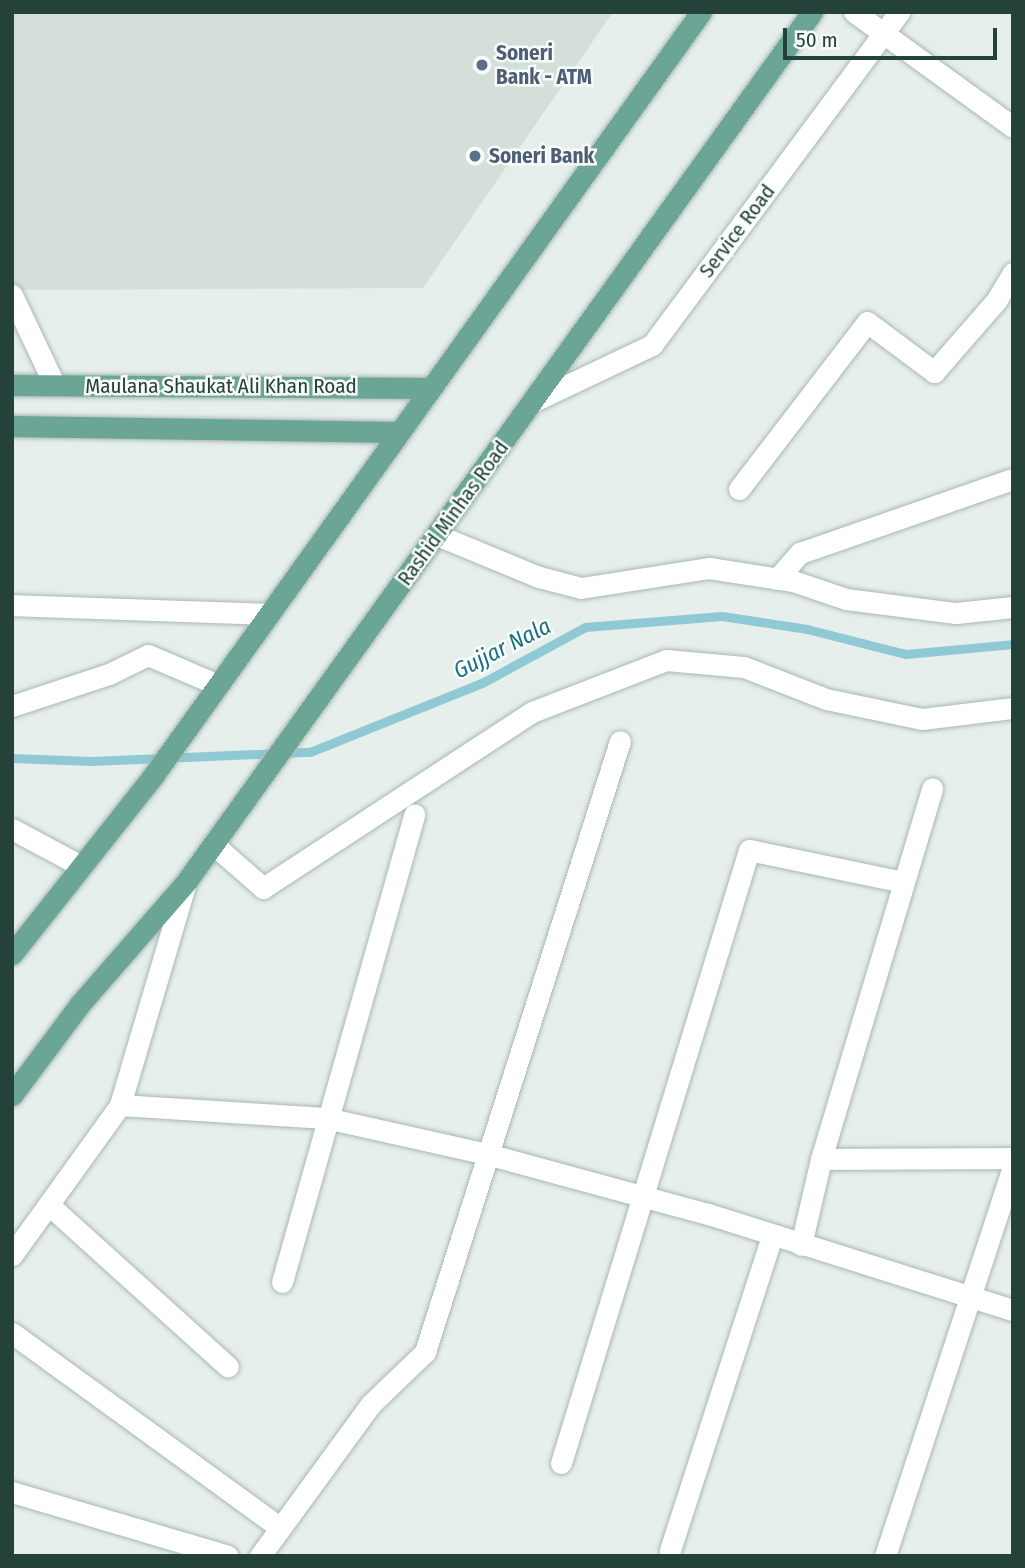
<!DOCTYPE html>
<html>
<head>
<meta charset="utf-8">
<style>
	body { margin:0 }
	#map { position:relative; width:1025px; height:1568px; overflow:hidden; background:#e6efeb; font-family:"Fira Sans Condensed",sans-serif }
	div>[style] { position:absolute }
	.built>* { inset:0; background:#d4dfda }
	.stream>* { height:9px; margin:-4.5px; padding:0 4.5px; transform-origin:4.5px; border-radius:4.5px; background:#8ec9d4 }
	.roads { filter:drop-shadow(0 0 2px #a8b8b2) drop-shadow(0 0 2px #a8b8b2) }
	.minor>* { height:21px; margin:-10.5px; padding:0 10.5px; transform-origin:10.5px; border-radius:10.5px; background:#fff }
	.major>* { height:21px; margin:-10.5px; padding:0 10.5px; transform-origin:10.5px; border-radius:10.5px; background:#6aa596 }
	.dots>* { width:19px; height:19px; translate:-50% -50%; box-sizing:border-box; border:4px solid #f7fbf9; border-radius:50% }
	span { translate:-50% -50%; white-space:nowrap; text-align:center; line-height:1.15; -webkit-text-stroke:5px #f7fbf9; paint-order:stroke }
	.service-label { font-size:21px; color:#4e5e75; font-weight:700 }
	.left { translate:0 -50%; text-align:left }
	.street-label { font-size:21px; color:#24423a }
	.water-label { font-size:23px; color:#1c6f80; font-style:italic }
	.frame { position:absolute; inset:0; border:14px solid #24423a; pointer-events:none }
	.scale { position:absolute; left:783px; top:28px; width:214px; height:32px; box-sizing:border-box; border:4px solid #24423a; border-top:0; padding-left:9px; font-size:21px; line-height:24px; white-space:nowrap; color:#24423a; -webkit-text-stroke:5px #f7fbf9; paint-order:stroke }
</style>
</head>
<body>
<div id="map">
	<div class="built">
		<i style="clip-path:polygon(12px 12px,613px 12px,423px 288px,12px 290px)"></i>
	</div>
	<div class="stream">
		<i style="left:12px;top:758px;width:79px;rotate:2.2deg"></i>
		<i style="left:91px;top:761px;width:219px;rotate:-2.4deg"></i>
		<i style="left:310px;top:752px;width:185px;rotate:-21.9deg"></i>
		<i style="left:482px;top:683px;width:117px;rotate:-28.5deg"></i>
		<i style="left:585px;top:627px;width:137px;rotate:-4.6deg"></i>
		<i style="left:722px;top:616px;width:86px;rotate:8.7deg"></i>
		<i style="left:807px;top:629px;width:102px;rotate:14.2deg"></i>
		<i style="left:906px;top:654px;width:107px;rotate:-5.3deg"></i>
	</div>
	<div class="roads">
		<div class="minor">
			<i style="left:854px;top:12px;width:196px;rotate:35.9deg"></i>
			<i style="left:12px;top:295px;width:98px;rotate:64.7deg"></i>
			<i style="left:534px;top:401px;width:131px;rotate:-25.4deg"></i>
			<i style="left:652px;top:345px;width:415px;rotate:-53.4deg"></i>
			<i style="left:739px;top:489px;width:210px;rotate:-52.5deg"></i>
			<i style="left:867px;top:322px;width:84px;rotate:36.7deg"></i>
			<i style="left:934px;top:372px;width:94px;rotate:-48.9deg"></i>
			<i style="left:996px;top:301px;width:33px;rotate:-59deg"></i>
			<i style="left:437px;top:535px;width:110px;rotate:22.4deg"></i>
			<i style="left:539px;top:577px;width:43px;rotate:14.7deg"></i>
			<i style="left:581px;top:588px;width:130px;rotate:-8.9deg"></i>
			<i style="left:709px;top:568px;width:85px;rotate:8.8deg"></i>
			<i style="left:793px;top:581px;width:56px;rotate:18.8deg"></i>
			<i style="left:846px;top:599px;width:111px;rotate:7.3deg"></i>
			<i style="left:956px;top:613px;width:57px;rotate:-6deg"></i>
			<i style="left:777px;top:579px;width:35px;rotate:-49deg"></i>
			<i style="left:800px;top:553px;width:225px;rotate:-19.2deg"></i>
			<i style="left:12px;top:605px;width:256px;rotate:2deg"></i>
			<i style="left:12px;top:706px;width:102px;rotate:-18.3deg"></i>
			<i style="left:109px;top:674px;width:43px;rotate:-26deg"></i>
			<i style="left:148px;top:655px;width:76px;rotate:23.2deg"></i>
			<i style="left:12px;top:829px;width:78px;rotate:28.2deg"></i>
			<i style="left:213px;top:844px;width:67px;rotate:41.3deg"></i>
			<i style="left:263px;top:888px;width:321px;rotate:-33.2deg"></i>
			<i style="left:532px;top:712px;width:144px;rotate:-21.2deg"></i>
			<i style="left:666px;top:660px;width:78px;rotate:5.1deg"></i>
			<i style="left:744px;top:667px;width:88px;rotate:21.3deg"></i>
			<i style="left:826px;top:699px;width:98px;rotate:11.8deg"></i>
			<i style="left:922px;top:719px;width:92px;rotate:-6.9deg"></i>
			<i style="left:120px;top:1105px;width:206px;rotate:3.6deg"></i>
			<i style="left:326px;top:1118px;width:165px;rotate:12.6deg"></i>
			<i style="left:487px;top:1154px;width:229px;rotate:15.2deg"></i>
			<i style="left:708px;top:1214px;width:320px;rotate:17.5deg"></i>
			<i style="left:821px;top:1159px;width:192px;rotate:-0.3deg"></i>
			<i style="left:49px;top:1205px;width:241px;rotate:42.1deg"></i>
			<i style="left:801px;top:1245px;width:88px;rotate:-76.9deg"></i>
			<i style="left:821px;top:1159px;width:387px;rotate:-73.3deg"></i>
			<i style="left:12px;top:1255px;width:185px;rotate:-54.2deg"></i>
			<i style="left:120px;top:1105px;width:233px;rotate:-73.5deg"></i>
			<i style="left:282px;top:1282px;width:486px;rotate:-74.2deg"></i>
			<i style="left:12px;top:1333px;width:330px;rotate:36deg"></i>
			<i style="left:561px;top:1463px;width:641px;rotate:-72.95deg"></i>
			<i style="left:749px;top:850px;width:158px;rotate:11.7deg"></i>
			<i style="left:12px;top:1492px;width:225px;rotate:16.5deg"></i>
			<i style="left:670px;top:1550px;width:330px;rotate:-72deg"></i>
			<i style="left:260px;top:1556px;width:188px;rotate:-53.9deg"></i>
			<i style="left:371px;top:1404px;width:75px;rotate:-43.9deg"></i>
			<i style="left:425px;top:1352px;width:641px;rotate:-72.3deg"></i>
			<i style="left:885px;top:1556px;width:410px;rotate:-71.8deg"></i>
		</div>
		<div class="major">
			<i style="left:12px;top:385px;width:419px;rotate:0.4deg"></i>
			<i style="left:12px;top:426px;width:386px;rotate:0.9deg"></i>
			<i style="left:12px;top:954px;width:227px;rotate:-51.6deg"></i>
			<i style="left:153px;top:776px;width:940px;rotate:-54.35deg"></i>
			<i style="left:12px;top:1095px;width:114px;rotate:-53.2deg"></i>
			<i style="left:80px;top:1004px;width:162px;rotate:-49deg"></i>
			<i style="left:186px;top:882px;width:1072px;rotate:-54.26deg"></i>
		</div>
	</div>
	<div class="dots">
		<i style="left:482px;top:65px;background:#5c6f8a"></i>
		<i style="left:475px;top:156px;background:#5c6f8a"></i>
	</div>
	<div class="service-label">
		<span class="left" style="left:496px;top:65px">Soneri<br>Bank - ATM</span>
		<span class="left" style="left:489px;top:156px">Soneri Bank</span>
	</div>
	<div class="street-label">
		<span style="left:737px;top:231px;rotate:-53deg">Service Road</span>
		<span style="left:221px;top:386px">Maulana Shaukat Ali Khan Road</span>
		<span style="left:453px;top:513px;rotate:-54deg">Rashid Minhas Road</span>
	</div>
	<div class="water-label">
		<span style="left:502px;top:648px;rotate:-27deg">Gujjar Nala</span>
	</div>
	<div class="frame"></div>
	<div class="scale">50 m</div>
</div>
</body>
</html>
